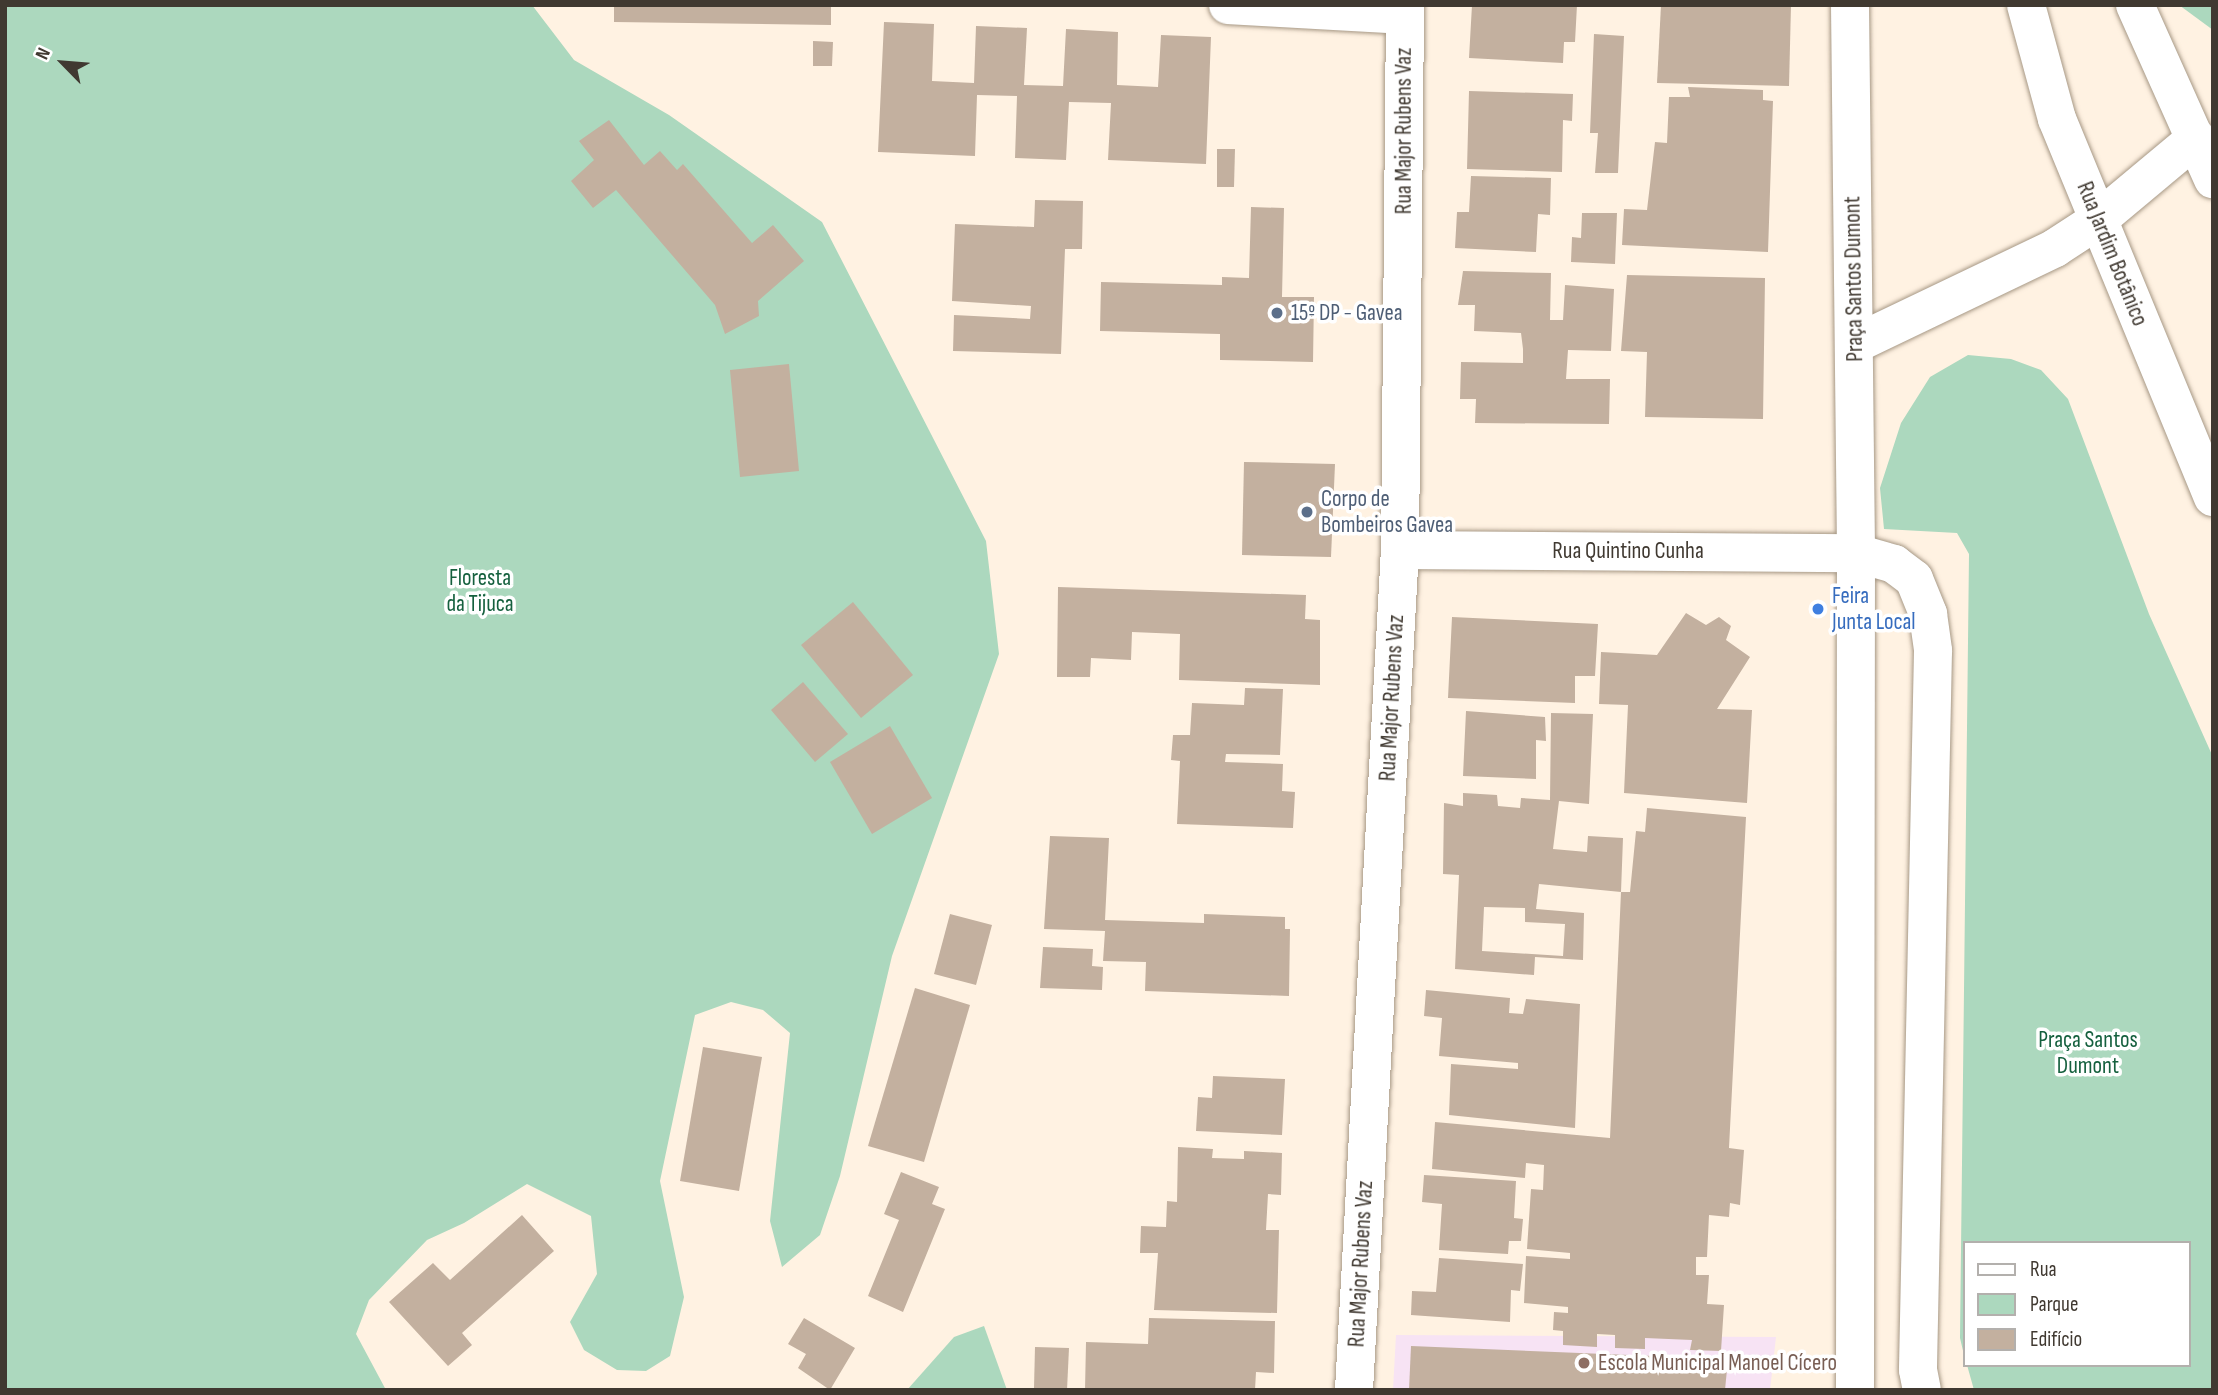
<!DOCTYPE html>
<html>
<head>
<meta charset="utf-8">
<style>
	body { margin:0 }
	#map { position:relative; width:2218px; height:1395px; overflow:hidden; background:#fff2e2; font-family:"Sofia Sans Condensed",sans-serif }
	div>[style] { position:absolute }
	.education>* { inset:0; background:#f7e3f4 }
	.green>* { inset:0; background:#acd8be }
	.building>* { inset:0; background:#c3b09f }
	.roads { filter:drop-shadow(0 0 2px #a79885) drop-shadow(0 0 2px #a79885) }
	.street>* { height:38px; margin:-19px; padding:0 19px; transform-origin:19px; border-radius:19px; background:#fff }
	.secondary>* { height:38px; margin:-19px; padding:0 19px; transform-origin:19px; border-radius:19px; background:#fff }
	.dots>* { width:19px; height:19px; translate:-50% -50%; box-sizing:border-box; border:4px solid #fff; border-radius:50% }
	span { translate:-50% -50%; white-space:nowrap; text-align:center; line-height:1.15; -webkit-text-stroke:7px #fff; paint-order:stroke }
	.street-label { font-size:23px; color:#403931 }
	.service-label { font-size:23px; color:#4e5e75 }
	.left { translate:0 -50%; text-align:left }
	.park-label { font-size:23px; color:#15603e }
	.shop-label { font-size:23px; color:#366cbe }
	.education-label { font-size:23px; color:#785e54 }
	.frame { position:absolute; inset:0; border:7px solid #403931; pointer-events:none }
	.legend { position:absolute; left:1963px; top:1241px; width:228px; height:126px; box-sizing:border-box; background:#fff; border:2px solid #b3b0ad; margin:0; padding:9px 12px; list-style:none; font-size:21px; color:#403931 }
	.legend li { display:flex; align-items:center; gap:14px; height:35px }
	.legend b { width:35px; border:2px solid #b3b0ad }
	.north { position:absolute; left:28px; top:28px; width:70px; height:70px; -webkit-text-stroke:5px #fff; paint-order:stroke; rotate:295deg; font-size:19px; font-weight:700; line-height:28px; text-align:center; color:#403931 }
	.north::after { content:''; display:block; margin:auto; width:24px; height:32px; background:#403931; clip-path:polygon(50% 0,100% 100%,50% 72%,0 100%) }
</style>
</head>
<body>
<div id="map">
	<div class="education">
		<i style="clip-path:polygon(1396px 1335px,1776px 1337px,1770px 1390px,1393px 1390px)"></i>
	</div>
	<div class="green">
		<i style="clip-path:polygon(5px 5px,532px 5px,574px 60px,669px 115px,822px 222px,986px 541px,999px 654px,892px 956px,840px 1176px,820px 1235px,782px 1267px,770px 1221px,790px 1033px,763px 1010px,731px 1002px,695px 1015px,660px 1181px,684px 1297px,670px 1356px,646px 1371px,617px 1370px,584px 1350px,570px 1322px,597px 1274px,591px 1216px,527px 1184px,464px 1223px,427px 1240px,369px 1300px,356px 1334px,386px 1390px,5px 1390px)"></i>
		<i style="clip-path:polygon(2179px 5px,2213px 5px,2213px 30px)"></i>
		<i style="clip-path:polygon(1968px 355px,2011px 359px,2041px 370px,2068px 399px,2149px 614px,2213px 757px,2213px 1390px,1974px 1390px,1967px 1365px,2188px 1365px,2188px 1243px,1964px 1243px,1964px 1355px,1960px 1338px,1969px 554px,1957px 533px,1884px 529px,1880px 488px,1901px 423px,1930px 377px)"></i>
		<i style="clip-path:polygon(984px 1326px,1007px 1390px,907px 1390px,954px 1337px)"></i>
	</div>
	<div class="building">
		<i style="clip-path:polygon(614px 5px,831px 5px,831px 25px,614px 22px)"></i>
		<i style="clip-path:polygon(1472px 5px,1577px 5px,1575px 42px,1564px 42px,1563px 63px,1469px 58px)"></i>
		<i style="clip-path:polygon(1661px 5px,1791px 5px,1789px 86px,1657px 83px)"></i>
		<i style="clip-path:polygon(884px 22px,934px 24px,932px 81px,974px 83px,976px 26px,1027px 28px,1024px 85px,1063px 86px,1066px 29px,1118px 32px,1117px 85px,1158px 87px,1161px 35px,1211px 37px,1206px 164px,1108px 160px,1111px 103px,1069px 102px,1066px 160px,1015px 158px,1017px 96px,977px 95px,975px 156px,878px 152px)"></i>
		<i style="clip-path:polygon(1594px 34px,1624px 36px,1618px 173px,1595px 173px,1598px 133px,1590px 133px)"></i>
		<i style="clip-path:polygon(813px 41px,833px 42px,832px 66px,813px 66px)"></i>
		<i style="clip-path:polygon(1688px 87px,1763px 90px,1763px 100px,1773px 101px,1768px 252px,1622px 245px,1624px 209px,1647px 210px,1655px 142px,1667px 143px,1669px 97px,1690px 97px)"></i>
		<i style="clip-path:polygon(1469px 91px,1573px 94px,1572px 121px,1563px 120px,1562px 172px,1467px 169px)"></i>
		<i style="clip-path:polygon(609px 120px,644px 165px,660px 151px,677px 170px,683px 164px,752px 243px,773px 225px,804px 261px,758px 301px,759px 316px,725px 334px,715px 305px,616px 190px,593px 208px,571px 181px,594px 160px,579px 141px)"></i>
		<i style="clip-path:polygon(1217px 149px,1235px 149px,1234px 187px,1217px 187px)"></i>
		<i style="clip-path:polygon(1471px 176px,1551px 178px,1550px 215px,1538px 214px,1536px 252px,1455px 248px,1457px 212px,1469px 212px)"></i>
		<i style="clip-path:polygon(1035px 200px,1083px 201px,1082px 249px,1065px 249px,1061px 354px,953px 351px,954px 315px,1030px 319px,1031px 306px,952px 301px,955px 224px,1034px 227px)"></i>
		<i style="clip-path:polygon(1251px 207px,1284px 208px,1282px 297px,1314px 297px,1313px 362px,1220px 360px,1220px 334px,1100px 331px,1101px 282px,1222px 285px,1222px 277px,1249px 278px)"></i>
		<i style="clip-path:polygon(1582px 213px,1617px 213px,1615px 264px,1571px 262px,1572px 237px,1581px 238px)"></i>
		<i style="clip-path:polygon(1463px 271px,1551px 273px,1550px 320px,1563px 320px,1565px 285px,1614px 289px,1611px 351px,1568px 350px,1566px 379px,1610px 379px,1609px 424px,1475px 423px,1476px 399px,1460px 399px,1461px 362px,1523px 363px,1523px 349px,1521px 333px,1474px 331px,1475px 305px,1458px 305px)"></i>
		<i style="clip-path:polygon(1627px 275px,1765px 278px,1763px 419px,1645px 417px,1647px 352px,1621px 351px)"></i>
		<i style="clip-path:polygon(789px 364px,799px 471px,740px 477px,730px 370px)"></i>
		<i style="clip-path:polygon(1244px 462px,1335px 464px,1331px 557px,1242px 555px)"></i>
		<i style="clip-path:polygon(1058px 587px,1306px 595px,1305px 619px,1320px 620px,1320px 685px,1179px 680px,1180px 634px,1132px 632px,1131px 660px,1091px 658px,1090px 677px,1057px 677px)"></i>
		<i style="clip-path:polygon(853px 602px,913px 675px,861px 718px,801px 645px)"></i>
		<i style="clip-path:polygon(1686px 613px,1706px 625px,1719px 617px,1731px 626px,1726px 640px,1750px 657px,1717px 709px,1752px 710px,1747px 803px,1624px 793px,1628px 705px,1599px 704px,1601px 652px,1657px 655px)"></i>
		<i style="clip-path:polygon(1452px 617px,1598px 624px,1595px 676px,1575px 676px,1575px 703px,1448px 698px)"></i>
		<i style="clip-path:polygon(803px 682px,848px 734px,815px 762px,771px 710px)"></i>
		<i style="clip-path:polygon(1245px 688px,1283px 689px,1280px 755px,1226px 754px,1225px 762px,1283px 764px,1282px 791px,1295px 792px,1293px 828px,1177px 824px,1180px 761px,1171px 760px,1173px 735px,1190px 735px,1192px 703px,1244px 705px)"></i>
		<i style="clip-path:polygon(1466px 711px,1545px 717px,1546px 741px,1536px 740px,1536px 779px,1463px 776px)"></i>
		<i style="clip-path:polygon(evenodd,1551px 713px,1593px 714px,1589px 804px,1559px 801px,1553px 849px,1587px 852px,1588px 836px,1623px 838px,1621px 892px,1539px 884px,1536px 909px,1584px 913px,1583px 960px,1535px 957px,1534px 975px,1455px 969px,1459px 875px,1443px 874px,1444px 803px,1463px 806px,1463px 793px,1497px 795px,1498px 806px,1520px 808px,1521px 798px,1550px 800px,1551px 713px,1484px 907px,1525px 908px,1525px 922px,1565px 924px,1563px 956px,1482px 951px,1484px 907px)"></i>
		<i style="clip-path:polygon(890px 726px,932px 798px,872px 834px,830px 762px)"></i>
		<i style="clip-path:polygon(1647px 808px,1746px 817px,1729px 1148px,1744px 1150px,1740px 1205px,1730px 1203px,1729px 1217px,1709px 1215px,1707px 1257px,1696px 1257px,1696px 1275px,1709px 1275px,1707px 1304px,1724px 1305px,1721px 1351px,1690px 1350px,1692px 1340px,1645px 1338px,1645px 1349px,1615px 1348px,1615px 1335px,1597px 1334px,1597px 1347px,1563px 1345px,1563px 1331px,1553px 1330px,1554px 1312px,1568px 1313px,1568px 1307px,1524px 1303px,1526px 1256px,1570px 1259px,1570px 1253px,1527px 1249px,1531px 1189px,1543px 1190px,1544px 1165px,1526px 1163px,1525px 1178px,1432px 1169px,1435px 1122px,1610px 1138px,1621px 892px,1630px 892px,1636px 831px,1645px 832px)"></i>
		<i style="clip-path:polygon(1050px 836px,1109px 838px,1105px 920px,1204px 923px,1204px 914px,1285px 917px,1285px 929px,1290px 929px,1289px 996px,1145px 991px,1146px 962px,1103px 961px,1105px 931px,1044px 929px)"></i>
		<i style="clip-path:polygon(950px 914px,992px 925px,976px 985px,934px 974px)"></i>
		<i style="clip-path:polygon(1043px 947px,1093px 949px,1092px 966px,1103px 967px,1102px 990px,1040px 988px)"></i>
		<i style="clip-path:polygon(915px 988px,970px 1005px,924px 1162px,868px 1146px)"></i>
		<i style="clip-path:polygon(1426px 990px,1510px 998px,1509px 1013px,1523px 1014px,1526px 999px,1580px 1004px,1575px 1128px,1449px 1115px,1451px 1064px,1518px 1069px,1518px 1063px,1439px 1056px,1442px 1018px,1424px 1016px)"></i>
		<i style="clip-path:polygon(703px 1047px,762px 1057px,739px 1191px,680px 1181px)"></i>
		<i style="clip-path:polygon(1213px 1076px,1285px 1079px,1282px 1135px,1196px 1131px,1198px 1097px,1212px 1098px)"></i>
		<i style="clip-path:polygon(1178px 1147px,1213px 1149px,1212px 1158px,1244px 1159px,1244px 1151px,1282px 1153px,1281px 1195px,1268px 1194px,1266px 1230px,1279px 1230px,1277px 1313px,1154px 1310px,1158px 1253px,1140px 1253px,1141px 1226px,1166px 1227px,1167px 1201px,1177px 1202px)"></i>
		<i style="clip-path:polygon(901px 1172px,939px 1187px,932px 1204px,945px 1209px,903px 1312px,868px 1296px,899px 1220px,884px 1214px)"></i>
		<i style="clip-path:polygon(1424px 1175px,1516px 1181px,1514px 1218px,1523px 1219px,1521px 1241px,1509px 1241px,1508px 1254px,1439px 1250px,1442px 1204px,1422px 1202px)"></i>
		<i style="clip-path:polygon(522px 1215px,554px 1251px,462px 1333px,472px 1345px,448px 1366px,389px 1302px,433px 1263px,450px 1280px)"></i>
		<i style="clip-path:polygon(1439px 1258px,1523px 1264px,1520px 1291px,1511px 1290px,1510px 1322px,1411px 1315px,1412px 1291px,1436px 1292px)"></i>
		<i style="clip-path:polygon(804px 1318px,855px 1348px,830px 1390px,798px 1368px,806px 1354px,788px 1344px)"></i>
		<i style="clip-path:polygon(1149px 1318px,1275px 1321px,1274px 1373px,1256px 1372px,1255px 1390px,1085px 1390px,1086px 1342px,1148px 1344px)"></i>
		<i style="clip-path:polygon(1411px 1346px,1728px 1359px,1725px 1390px,1409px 1390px)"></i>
		<i style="clip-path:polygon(1035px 1347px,1069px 1348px,1067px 1390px,1034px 1388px)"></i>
	</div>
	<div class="roads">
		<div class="street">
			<i style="left:1228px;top:5px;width:177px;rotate:3.2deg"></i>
			<i style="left:1850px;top:5px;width:548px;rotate:89.37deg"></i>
			<i style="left:1856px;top:553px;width:837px;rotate:90.07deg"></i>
			<i style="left:1400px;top:550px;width:456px;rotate:0.4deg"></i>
			<i style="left:1856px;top:553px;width:40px;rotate:16deg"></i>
			<i style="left:1894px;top:564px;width:25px;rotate:37deg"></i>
			<i style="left:1914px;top:579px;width:38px;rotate:68deg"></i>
			<i style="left:1928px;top:614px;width:37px;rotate:82deg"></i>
			<i style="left:1933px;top:651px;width:719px;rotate:91.2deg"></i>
			<i style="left:1918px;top:1370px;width:20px;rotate:79deg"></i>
			<i style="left:1354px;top:1390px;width:841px;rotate:-86.87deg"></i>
			<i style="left:1400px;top:550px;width:545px;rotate:-89.47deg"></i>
		</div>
		<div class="secondary">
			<i style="left:2026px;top:5px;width:118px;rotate:74.8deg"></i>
			<i style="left:2057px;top:119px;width:409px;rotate:67.6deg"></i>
			<i style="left:2135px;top:5px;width:191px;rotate:65.9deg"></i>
			<i style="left:1855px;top:344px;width:222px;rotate:-25.6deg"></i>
			<i style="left:2055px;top:248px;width:51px;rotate:-33.1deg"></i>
			<i style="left:2098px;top:220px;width:128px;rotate:-39.9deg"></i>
		</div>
	</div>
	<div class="dots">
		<i style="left:1277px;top:313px;background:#5c6f8a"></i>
		<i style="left:1307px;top:512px;background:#5c6f8a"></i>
		<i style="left:1818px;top:609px;background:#3f7fe0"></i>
		<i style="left:1584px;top:1363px;background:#8d6e63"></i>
	</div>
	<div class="street-label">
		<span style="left:1404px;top:131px;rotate:-90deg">Rua Major Rubens Vaz</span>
		<span style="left:2112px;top:254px;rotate:68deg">Rua Jardim Botânico</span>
		<span style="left:1854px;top:279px;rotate:-91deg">Praça Santos Dumont</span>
		<span style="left:1628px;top:551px">Rua Quintino Cunha</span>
		<span style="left:1392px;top:698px;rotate:-87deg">Rua Major Rubens Vaz</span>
		<span style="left:1361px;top:1264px;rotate:-87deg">Rua Major Rubens Vaz</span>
	</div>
	<div class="service-label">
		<span class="left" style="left:1291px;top:313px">15º DP - Gavea</span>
		<span class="left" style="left:1321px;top:512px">Corpo de<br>Bombeiros Gavea</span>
	</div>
	<div class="park-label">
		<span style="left:480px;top:591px">Floresta<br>da Tijuca</span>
		<span style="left:2088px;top:1053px">Praça Santos<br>Dumont</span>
	</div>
	<div class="shop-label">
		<span class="left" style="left:1832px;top:609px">Feira<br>Junta Local</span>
	</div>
	<div class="education-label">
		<span class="left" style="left:1598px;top:1363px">Escola Municipal Manoel Cícero</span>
	</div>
	<div class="frame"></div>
	<ul class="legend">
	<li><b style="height:9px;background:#fff"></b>Rua</li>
	<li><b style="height:19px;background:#acd8be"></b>Parque</li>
	<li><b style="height:19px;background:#c3b09f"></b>Edifício</li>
	</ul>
	<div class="north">N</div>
</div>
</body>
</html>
